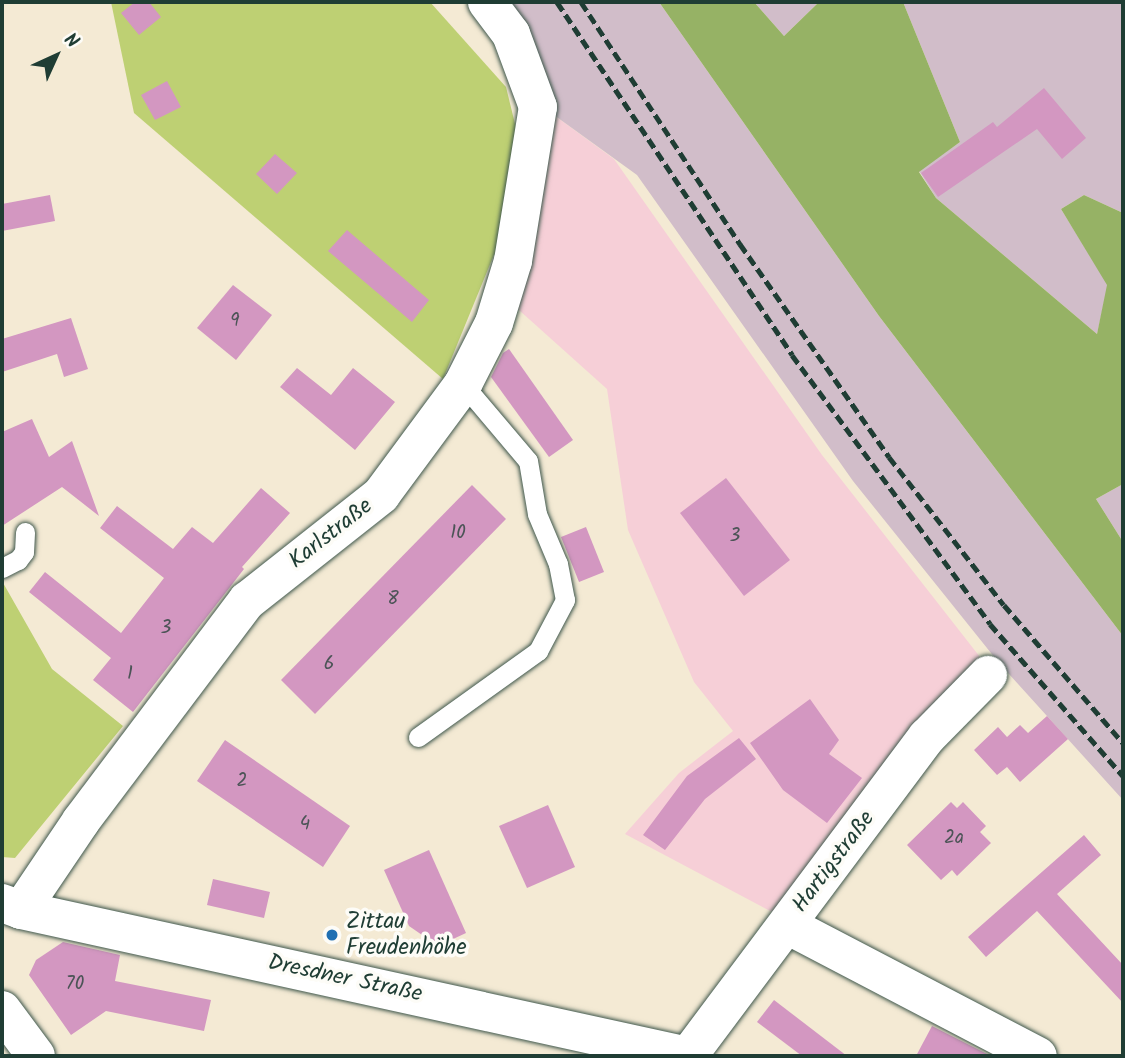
<!DOCTYPE html>
<html>
<head>
<meta charset="utf-8">
<style>
	body { margin:0 }
	#map { position:relative; width:1125px; height:1058px; overflow:hidden; background:#f4ead4; font-family:Kalam,sans-serif }
	div>[style] { position:absolute }
	.built>* { inset:0; background:#f6cfd7 }
	.industrial>* { inset:0; background:#d1bdc9 }
	.green>* { inset:0; background:#bed073 }
	.forest>* { inset:0; background:#96b265 }
	.building>* { inset:0; background:#d397c1 }
	.roads { filter:drop-shadow(0 0 2px #3f574c) drop-shadow(0 0 2px #3f574c) }
	.service>* { height:19px; margin:-9.5px; padding:0 9.5px; transform-origin:9.5px; border-radius:9.5px; background:#fff }
	.minor>* { height:38px; margin:-19px; padding:0 19px; transform-origin:19px; border-radius:19px; background:#fff }
	.primary>* { height:38px; margin:-19px; padding:0 19px; transform-origin:19px; border-radius:19px; background:#fff }
	.rail>* { height:5px; margin-top:-2.5px; transform-origin:0; background:repeating-linear-gradient(90deg,#1f3d34 0 10px,transparent 0 15px) }
	.dots>* { width:19px; height:19px; translate:-50% -50%; box-sizing:border-box; border:4px solid #fdfcf7; border-radius:50% }
	span { translate:-50% -50%; white-space:nowrap; text-align:center; line-height:1.15; -webkit-text-stroke:7px #fdfcf7; paint-order:stroke }
	.number-label { font-size:19px; color:#4c5457 }
	.number-label span { -webkit-text-stroke-width:0 }
	.street-label { font-size:23px; color:#1f3d34 }
	.poi-label { font-size:23px; color:#1f3d34 }
	.left { translate:0 -50%; text-align:left }
	.frame { position:absolute; inset:0; border:4px solid #1f3d34; pointer-events:none }
	.north { position:absolute; left:21px; top:21px; width:70px; height:70px; -webkit-text-stroke:5px #fdfcf7; paint-order:stroke; rotate:45deg; font-size:19px; font-weight:700; line-height:28px; text-align:center; color:#1f3d34 }
	.north::after { content:''; display:block; margin:auto; width:24px; height:32px; background:#1f3d34; clip-path:polygon(50% 0,100% 100%,50% 72%,0 100%) }
</style>
</head>
<body>
<div id="map">
	<div class="built">
		<i style="clip-path:polygon(547px 110px,614px 159px,822px 455px,980px 657px,774px 913px,625px 834px,679px 773px,733px 731px,694px 682px,628px 530px,607px 389px,510px 302px)"></i>
	</div>
	<div class="industrial">
		<i style="clip-path:polygon(499px 2px,659px 2px,879px 316px,1123px 636px,1123px 800px,999px 663px,853px 481px,637px 175px,547px 110px)"></i>
		<i style="clip-path:polygon(754px 2px,819px 2px,784px 36px)"></i>
		<i style="clip-path:polygon(903px 2px,1123px 2px,1123px 213px,1084px 195px,1061px 209px,1108px 285px,1097px 334px,936px 198px,919px 171px,960px 142px)"></i>
		<i style="clip-path:polygon(1123px 484px,1123px 542px,1096px 499px)"></i>
	</div>
	<div class="green">
		<i style="clip-path:polygon(111px 2px,430px 2px,506px 87px,516px 128px,507px 223px,443px 379px,134px 113px)"></i>
		<i style="clip-path:polygon(2px 581px,52px 669px,123px 726px,15px 858px,2px 857px)"></i>
	</div>
	<div class="forest">
		<i style="clip-path:polygon(659px 2px,754px 2px,784px 36px,819px 2px,903px 2px,960px 142px,919px 172px,936px 198px,1097px 334px,1107px 285px,1061px 209px,1084px 195px,1123px 213px,1123px 484px,1096px 499px,1123px 542px,1123px 636px,879px 316px)"></i>
	</div>
	<div class="building">
		<i style="clip-path:polygon(135px 2px,149px 2px,161px 17px,139px 35px,121px 13px)"></i>
		<i style="clip-path:polygon(167px 81px,181px 107px,155px 120px,141px 95px)"></i>
		<i style="clip-path:polygon(1044px 88px,1086px 138px,1062px 159px,1037px 129px,938px 197px,921px 173px,993px 122px,997px 127px)"></i>
		<i style="clip-path:polygon(275px 154px,297px 173px,277px 194px,256px 174px)"></i>
		<i style="clip-path:polygon(50px 195px,55px 221px,2px 231px,2px 204px)"></i>
		<i style="clip-path:polygon(347px 230px,429px 300px,412px 322px,328px 251px)"></i>
		<i style="clip-path:polygon(233px 285px,272px 315px,236px 360px,197px 328px)"></i>
		<i style="clip-path:polygon(71px 318px,88px 369px,64px 377px,57px 354px,2px 372px,2px 339px)"></i>
		<i style="clip-path:polygon(509px 349px,573px 440px,549px 457px,491px 377px,503px 353px)"></i>
		<i style="clip-path:polygon(297px 368px,331px 395px,353px 368px,395px 402px,355px 450px,280px 387px)"></i>
		<i style="clip-path:polygon(32px 419px,49px 457px,72px 441px,99px 516px,62px 487px,2px 526px,2px 432px)"></i>
		<i style="clip-path:polygon(726px 478px,790px 560px,744px 596px,680px 513px)"></i>
		<i style="clip-path:polygon(472px 485px,506px 519px,315px 714px,281px 680px)"></i>
		<i style="clip-path:polygon(261px 488px,290px 513px,242px 567px,244px 569px,133px 712px,93px 680px,111px 658px,29px 592px,45px 572px,121px 633px,164px 578px,100px 528px,117px 506px,173px 549px,192px 527px,213px 543px)"></i>
		<i style="clip-path:polygon(586px 527px,604px 572px,579px 582px,561px 537px)"></i>
		<i style="clip-path:polygon(810px 699px,839px 740px,829px 754px,862px 778px,827px 823px,783px 790px,750px 743px)"></i>
		<i style="clip-path:polygon(1047px 716px,1068px 739px,1020px 782px,1007px 767px,997px 775px,974px 750px,998px 727px,1007px 737px,1020px 725px,1028px 733px)"></i>
		<i style="clip-path:polygon(739px 738px,756px 759px,705px 799px,665px 850px,643px 835px,687px 776px)"></i>
		<i style="clip-path:polygon(225px 740px,350px 826px,323px 867px,197px 781px)"></i>
		<i style="clip-path:polygon(951px 802px,957px 808px,963px 802px,986px 826px,980px 832px,991px 843px,957px 876px,952px 870px,941px 880px,907px 845px)"></i>
		<i style="clip-path:polygon(548px 805px,575px 867px,527px 888px,499px 826px)"></i>
		<i style="clip-path:polygon(1084px 835px,1101px 855px,1057px 894px,1123px 965px,1123px 1003px,1037px 911px,986px 957px,968px 937px)"></i>
		<i style="clip-path:polygon(429px 850px,466px 933px,438px 946px,409px 926px,384px 870px)"></i>
		<i style="clip-path:polygon(213px 879px,270px 892px,264px 918px,207px 905px)"></i>
		<i style="clip-path:polygon(63px 942px,120px 955px,115px 981px,211px 1000px,204px 1031px,106px 1011px,71px 1035px,29px 975px,36px 960px)"></i>
		<i style="clip-path:polygon(774px 1000px,847px 1056px,802px 1056px,757px 1022px)"></i>
		<i style="clip-path:polygon(932px 1026px,991px 1056px,916px 1056px)"></i>
	</div>
	<div class="roads">
		<div class="service">
			<i style="left:2px;top:568px;width:18px;rotate:-27deg"></i>
			<i style="left:18px;top:560px;width:10px;rotate:-53deg"></i>
			<i style="left:24px;top:552px;width:20px;rotate:-87deg"></i>
			<i style="left:418px;top:737px;width:148px;rotate:-35.6deg"></i>
			<i style="left:538px;top:651px;width:58px;rotate:-62.1deg"></i>
			<i style="left:565px;top:600px;width:37px;rotate:-101deg"></i>
			<i style="left:558px;top:564px;width:54px;rotate:-112.8deg"></i>
			<i style="left:537px;top:514px;width:54px;rotate:-99.6deg"></i>
			<i style="left:528px;top:461px;width:101px;rotate:-130.2deg"></i>
		</div>
		<div class="minor">
			<i style="left:21px;top:910px;width:107px;rotate:-56deg"></i>
			<i style="left:81px;top:821px;width:276px;rotate:-53deg"></i>
			<i style="left:247px;top:601px;width:171px;rotate:-38.3deg"></i>
			<i style="left:381px;top:495px;width:138px;rotate:-53.5deg"></i>
			<i style="left:463px;top:384px;width:68px;rotate:-63.1deg"></i>
			<i style="left:494px;top:323px;width:65px;rotate:-73deg"></i>
			<i style="left:513px;top:261px;width:156px;rotate:-80.8deg"></i>
			<i style="left:538px;top:107px;width:78px;rotate:-110.3deg"></i>
			<i style="left:511px;top:34px;width:40px;rotate:-127deg"></i>
			<i style="left:787px;top:925px;width:283px;rotate:27.6deg"></i>
			<i style="left:688px;top:1056px;width:399px;rotate:-53.2deg"></i>
			<i style="left:927px;top:737px;width:87px;rotate:-45.5deg"></i>
		</div>
		<div class="primary">
			<i style="left:2px;top:903px;width:20px;rotate:20deg"></i>
			<i style="left:21px;top:910px;width:683px;rotate:12.35deg"></i>
			<i style="left:2px;top:1010px;width:57px;rotate:53.5deg"></i>
		</div>
	</div>
	<div class="rail">
		<i style="left:557px;top:2px;width:424px;rotate:56.3deg"></i>
		<i style="left:792px;top:355px;width:334px;rotate:53.6deg"></i>
		<i style="left:990px;top:624px;width:202px;rotate:48.8deg"></i>
		<i style="left:581px;top:2px;width:290px;rotate:56.7deg"></i>
		<i style="left:740px;top:244px;width:260px;rotate:55deg"></i>
		<i style="left:889px;top:457px;width:187px;rotate:52.2deg"></i>
		<i style="left:1004px;top:605px;width:182px;rotate:49.2deg"></i>
	</div>
	<div class="dots">
		<i style="left:332px;top:935px;background:#1f6fb2"></i>
	</div>
	<div class="number-label">
		<span style="left:235px;top:322px">9</span>
		<span style="left:458px;top:534px">10</span>
		<span style="left:735px;top:537px">3</span>
		<span style="left:393px;top:600px">8</span>
		<span style="left:166px;top:629px">3</span>
		<span style="left:329px;top:665px">6</span>
		<span style="left:130px;top:675px">1</span>
		<span style="left:242px;top:782px">2</span>
		<span style="left:305px;top:825px">4</span>
		<span style="left:954px;top:839px">2a</span>
		<span style="left:75px;top:985px">70</span>
	</div>
	<div class="street-label">
		<span style="left:331px;top:534px;rotate:-38deg">Karlstraße</span>
		<span style="left:834px;top:862px;rotate:-53deg">Hartigstraße</span>
		<span style="left:345px;top:979px;rotate:12deg">Dresdner Straße</span>
	</div>
	<div class="poi-label">
		<span class="left" style="left:346px;top:935px">Zittau<br>Freudenhöhe</span>
	</div>
	<div class="frame"></div>
	<div class="north">N</div>
</div>
</body>
</html>
